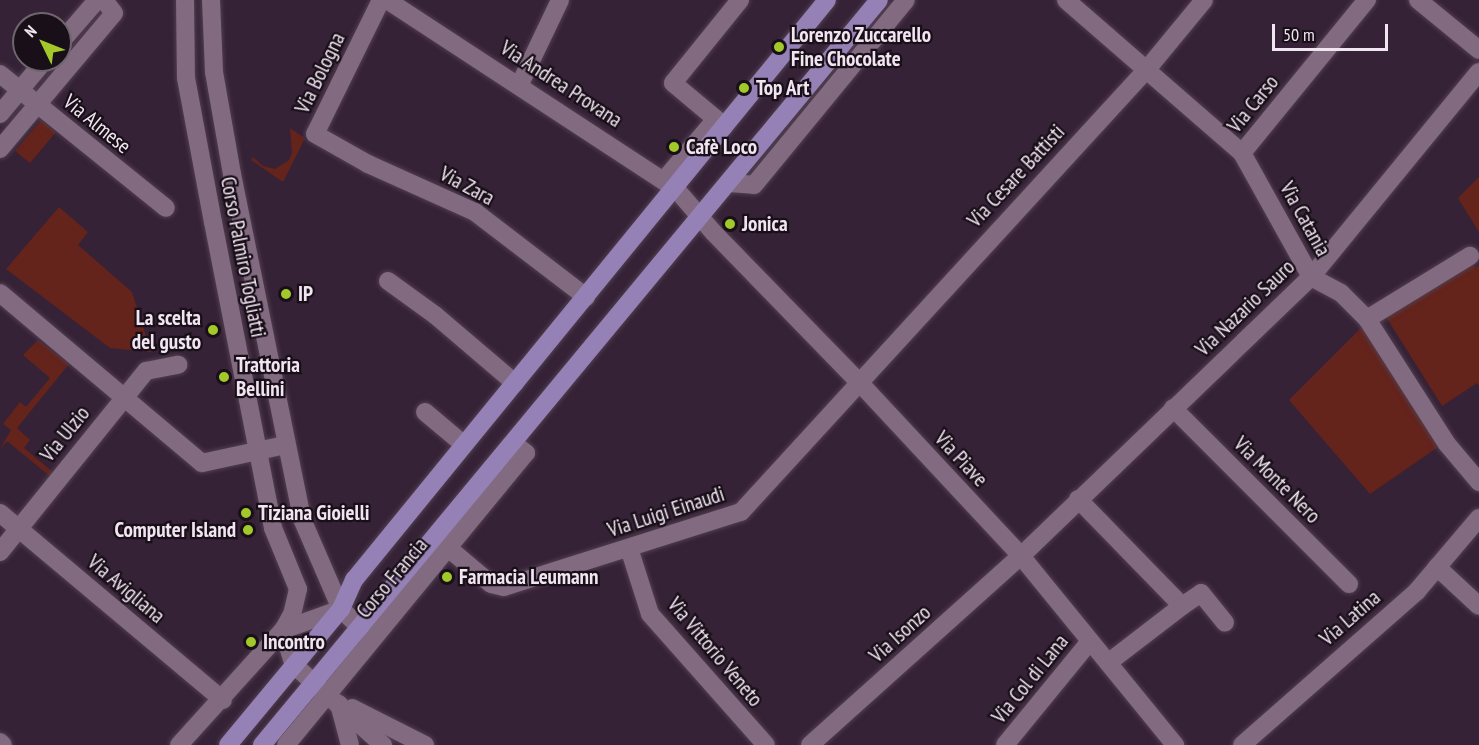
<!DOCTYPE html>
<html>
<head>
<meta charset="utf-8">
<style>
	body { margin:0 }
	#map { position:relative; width:1479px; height:745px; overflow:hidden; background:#362236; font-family:"PT Sans Narrow",sans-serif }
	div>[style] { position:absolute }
	.green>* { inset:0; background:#64231b }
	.roads { filter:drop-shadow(0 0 2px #503f50) drop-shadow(0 0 2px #503f50) }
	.minor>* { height:18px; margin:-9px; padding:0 9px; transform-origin:9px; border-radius:9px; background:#826a81 }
	.major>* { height:18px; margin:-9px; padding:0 9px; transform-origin:9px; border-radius:9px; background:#9681b7 }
	.dots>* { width:16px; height:16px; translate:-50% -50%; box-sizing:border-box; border:3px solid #180f18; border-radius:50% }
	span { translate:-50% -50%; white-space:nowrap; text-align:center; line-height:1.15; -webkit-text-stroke:4.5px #180f18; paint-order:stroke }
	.poi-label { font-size:21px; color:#f2e5f2; font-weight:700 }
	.left { translate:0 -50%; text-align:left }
	.right { translate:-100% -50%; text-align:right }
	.street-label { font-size:21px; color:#f2e5f2 }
	.north { position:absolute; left:12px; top:12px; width:60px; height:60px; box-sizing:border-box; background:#180f18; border:2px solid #6f656f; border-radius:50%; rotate:313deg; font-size:16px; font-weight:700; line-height:24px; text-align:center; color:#f2e5f2 }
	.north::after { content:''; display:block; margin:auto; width:21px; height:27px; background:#a2c929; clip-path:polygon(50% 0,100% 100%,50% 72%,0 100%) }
	.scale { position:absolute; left:1272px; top:24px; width:116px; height:27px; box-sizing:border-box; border:3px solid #f2e5f2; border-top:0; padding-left:8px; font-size:18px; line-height:21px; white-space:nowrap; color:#f2e5f2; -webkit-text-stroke:4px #180f18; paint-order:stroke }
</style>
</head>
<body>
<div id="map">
	<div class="green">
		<i style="clip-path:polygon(41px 120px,56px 132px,30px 163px,15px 151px)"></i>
		<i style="clip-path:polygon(290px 128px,305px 138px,283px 182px,251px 160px,253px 157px,263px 166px,275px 169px,289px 160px,292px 153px)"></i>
		<i style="clip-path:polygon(1479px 177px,1479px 232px,1458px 198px)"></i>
		<i style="clip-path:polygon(59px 207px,88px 232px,78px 245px,132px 292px,151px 352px,110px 348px,6px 269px)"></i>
		<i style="clip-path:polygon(1472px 263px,1475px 268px,1479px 265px,1479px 386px,1477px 383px,1442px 406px,1386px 317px)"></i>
		<i style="clip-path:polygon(1363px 326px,1441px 445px,1370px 494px,1289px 400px)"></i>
		<i style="clip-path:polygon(38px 340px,69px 364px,17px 428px,30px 440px,24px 448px,54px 473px,51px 477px,7px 441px,0 449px,11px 430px,3px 424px,20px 402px,26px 407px,50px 378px,23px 355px)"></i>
	</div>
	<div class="roads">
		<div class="minor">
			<i style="left:185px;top:0;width:78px;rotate:89.3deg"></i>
			<i style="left:186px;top:78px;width:147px;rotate:79.4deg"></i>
			<i style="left:213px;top:222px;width:312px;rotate:78.9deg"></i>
			<i style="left:273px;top:528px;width:66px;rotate:67.7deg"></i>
			<i style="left:298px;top:589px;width:26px;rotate:103deg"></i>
			<i style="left:292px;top:614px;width:18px;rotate:119deg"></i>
			<i style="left:283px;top:630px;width:37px;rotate:73deg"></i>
			<i style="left:294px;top:665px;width:120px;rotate:42deg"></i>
			<i style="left:211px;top:0;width:72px;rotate:87.6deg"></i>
			<i style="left:214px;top:72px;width:104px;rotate:80deg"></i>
			<i style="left:232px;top:174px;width:352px;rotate:78.5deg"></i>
			<i style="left:302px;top:519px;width:98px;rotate:66.6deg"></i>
			<i style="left:341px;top:609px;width:28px;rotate:44deg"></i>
			<i style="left:381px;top:0;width:149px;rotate:116.2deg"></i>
			<i style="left:315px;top:134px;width:61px;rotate:29.5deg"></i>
			<i style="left:368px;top:164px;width:117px;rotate:24.2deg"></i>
			<i style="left:475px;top:212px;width:140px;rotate:37.4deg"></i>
			<i style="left:387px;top:0;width:345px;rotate:33.2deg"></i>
			<i style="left:676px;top:189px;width:57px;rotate:49.3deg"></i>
			<i style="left:713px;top:232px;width:208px;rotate:45.8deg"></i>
			<i style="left:858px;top:381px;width:239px;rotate:47deg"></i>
			<i style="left:1021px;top:556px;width:244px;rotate:50.8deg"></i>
			<i style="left:1066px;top:0;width:233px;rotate:41deg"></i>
			<i style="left:1242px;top:153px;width:142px;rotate:60.9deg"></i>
			<i style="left:1311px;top:277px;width:34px;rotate:28deg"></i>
			<i style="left:1341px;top:293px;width:37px;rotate:45deg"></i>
			<i style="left:1367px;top:319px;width:148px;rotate:57.4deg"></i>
			<i style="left:1447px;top:444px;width:50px;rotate:49.9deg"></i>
			<i style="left:1418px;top:0;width:79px;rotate:39.3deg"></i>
			<i style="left:60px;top:43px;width:57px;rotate:-49.3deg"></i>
			<i style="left:0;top:74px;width:213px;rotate:38.9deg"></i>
			<i style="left:520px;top:84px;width:93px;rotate:-64.5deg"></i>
			<i style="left:0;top:114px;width:70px;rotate:-50.2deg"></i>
			<i style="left:716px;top:119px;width:56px;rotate:-140.1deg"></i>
			<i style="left:673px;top:83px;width:107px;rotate:-51.1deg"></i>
			<i style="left:0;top:149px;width:177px;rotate:-50deg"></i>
			<i style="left:114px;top:13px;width:16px;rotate:-128deg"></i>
			<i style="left:1242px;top:153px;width:198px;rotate:-50.8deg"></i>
			<i style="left:664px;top:180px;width:80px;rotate:-49.6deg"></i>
			<i style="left:716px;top:119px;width:11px;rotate:41deg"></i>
			<i style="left:728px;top:183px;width:26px;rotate:4deg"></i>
			<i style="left:754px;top:185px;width:239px;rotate:-50.6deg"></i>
			<i style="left:388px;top:281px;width:58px;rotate:35.9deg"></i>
			<i style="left:435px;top:315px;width:105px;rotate:40.4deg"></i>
			<i style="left:0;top:293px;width:264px;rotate:40.1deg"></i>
			<i style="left:202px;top:463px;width:85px;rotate:-12.2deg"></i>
			<i style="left:1367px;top:319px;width:121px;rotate:-31.5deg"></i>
			<i style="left:1173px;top:408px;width:249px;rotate:45deg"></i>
			<i style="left:425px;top:412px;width:50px;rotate:40.1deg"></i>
			<i style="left:1078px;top:499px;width:149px;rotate:45.8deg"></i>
			<i style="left:1182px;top:606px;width:93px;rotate:142.4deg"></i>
			<i style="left:0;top:513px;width:291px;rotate:40deg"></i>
			<i style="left:447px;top:547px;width:57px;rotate:40.1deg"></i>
			<i style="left:491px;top:584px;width:13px;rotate:13deg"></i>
			<i style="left:504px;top:587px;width:249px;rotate:-17.6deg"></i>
			<i style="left:741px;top:512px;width:602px;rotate:-47.49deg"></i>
			<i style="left:1148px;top:68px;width:88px;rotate:-50.5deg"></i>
			<i style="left:629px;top:548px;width:69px;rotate:72.3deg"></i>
			<i style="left:650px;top:614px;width:175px;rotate:48.5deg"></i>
			<i style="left:0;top:552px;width:233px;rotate:-51.1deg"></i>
			<i style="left:146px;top:371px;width:33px;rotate:-11deg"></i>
			<i style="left:1437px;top:567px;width:57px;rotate:42.9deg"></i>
			<i style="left:1182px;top:606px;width:23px;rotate:-34deg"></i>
			<i style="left:1201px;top:593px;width:38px;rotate:51deg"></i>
			<i style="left:339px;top:704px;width:42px;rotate:75deg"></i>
			<i style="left:352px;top:708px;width:82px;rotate:26.9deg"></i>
			<i style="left:0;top:742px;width:4px;rotate:45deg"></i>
			<i style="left:179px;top:745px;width:155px;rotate:-47.9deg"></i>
			<i style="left:283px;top:630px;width:62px;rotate:-19.9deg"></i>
			<i style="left:286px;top:745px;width:378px;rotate:-50.6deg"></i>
			<i style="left:526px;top:453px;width:16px;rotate:-142deg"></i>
			<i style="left:810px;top:745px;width:283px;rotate:-41.9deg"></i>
			<i style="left:1021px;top:556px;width:402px;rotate:-43.9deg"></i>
			<i style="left:1311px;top:277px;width:265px;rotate:-50.7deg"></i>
			<i style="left:1005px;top:745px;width:134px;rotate:-50.7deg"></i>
			<i style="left:1242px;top:745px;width:233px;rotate:-41.3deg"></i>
			<i style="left:1417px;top:591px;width:96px;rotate:-49.7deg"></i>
		</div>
		<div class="major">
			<i style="left:228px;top:745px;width:177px;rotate:-50.3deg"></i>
			<i style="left:341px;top:609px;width:32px;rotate:-66deg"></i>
			<i style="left:354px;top:580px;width:748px;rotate:-50.8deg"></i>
			<i style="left:262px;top:745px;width:967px;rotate:-50.37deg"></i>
		</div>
	</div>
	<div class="dots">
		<i style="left:779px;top:47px;background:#a2c929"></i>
		<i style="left:744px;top:88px;background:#a2c929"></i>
		<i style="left:674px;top:147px;background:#a2c929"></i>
		<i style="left:730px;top:224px;background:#a2c929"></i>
		<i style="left:286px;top:294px;background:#a2c929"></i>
		<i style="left:213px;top:330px;background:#a2c929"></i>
		<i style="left:224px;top:377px;background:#a2c929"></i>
		<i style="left:246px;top:513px;background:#a2c929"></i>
		<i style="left:248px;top:530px;background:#a2c929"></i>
		<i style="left:447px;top:577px;background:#a2c929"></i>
		<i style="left:251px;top:642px;background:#a2c929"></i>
	</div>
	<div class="poi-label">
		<span class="left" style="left:791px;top:47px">Lorenzo Zuccarello<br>Fine Chocolate</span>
		<span class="left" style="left:756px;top:88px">Top Art</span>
		<span class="left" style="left:686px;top:147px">Cafè Loco</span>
		<span class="left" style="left:742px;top:224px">Jonica</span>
		<span class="left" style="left:298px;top:294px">IP</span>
		<span class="right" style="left:201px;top:330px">La scelta<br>del gusto</span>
		<span class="left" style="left:236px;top:377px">Trattoria<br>Bellini</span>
		<span class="left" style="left:258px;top:513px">Tiziana Gioielli</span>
		<span class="right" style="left:236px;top:530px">Computer Island</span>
		<span class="left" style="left:459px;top:577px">Farmacia Leumann</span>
		<span class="left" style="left:263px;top:642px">Incontro</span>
	</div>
	<div class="street-label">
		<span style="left:320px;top:73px;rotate:-64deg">Via Bologna</span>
		<span style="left:561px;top:84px;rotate:33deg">Via Andrea Provana</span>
		<span style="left:1253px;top:104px;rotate:-51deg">Via Carso</span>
		<span style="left:97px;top:124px;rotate:39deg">Via Almese</span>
		<span style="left:1016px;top:176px;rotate:-47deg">Via Cesare Battisti</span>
		<span style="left:467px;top:186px;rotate:28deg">Via Zara</span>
		<span style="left:1305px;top:219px;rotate:61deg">Via Catania</span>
		<span style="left:243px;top:257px;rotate:79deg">Corso Palmiro Togliatti</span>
		<span style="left:1245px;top:308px;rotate:-44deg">Via Nazario Sauro</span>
		<span style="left:65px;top:434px;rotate:-51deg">Via Ulzio</span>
		<span style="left:961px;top:459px;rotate:47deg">Via Piave</span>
		<span style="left:1277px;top:480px;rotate:45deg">Via Monte Nero</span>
		<span style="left:666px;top:512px;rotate:-18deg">Via Luigi Einaudi</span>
		<span style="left:392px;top:578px;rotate:-50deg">Corso Francia</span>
		<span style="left:126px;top:589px;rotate:40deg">Via Avigliana</span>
		<span style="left:1350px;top:618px;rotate:-41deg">Via Latina</span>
		<span style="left:900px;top:634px;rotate:-42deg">Via Isonzo</span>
		<span style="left:715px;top:652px;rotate:50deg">Via Vittorio Veneto</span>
		<span style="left:1030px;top:679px;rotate:-51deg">Via Col di Lana</span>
	</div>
	<div class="north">N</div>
	<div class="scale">50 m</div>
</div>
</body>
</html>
